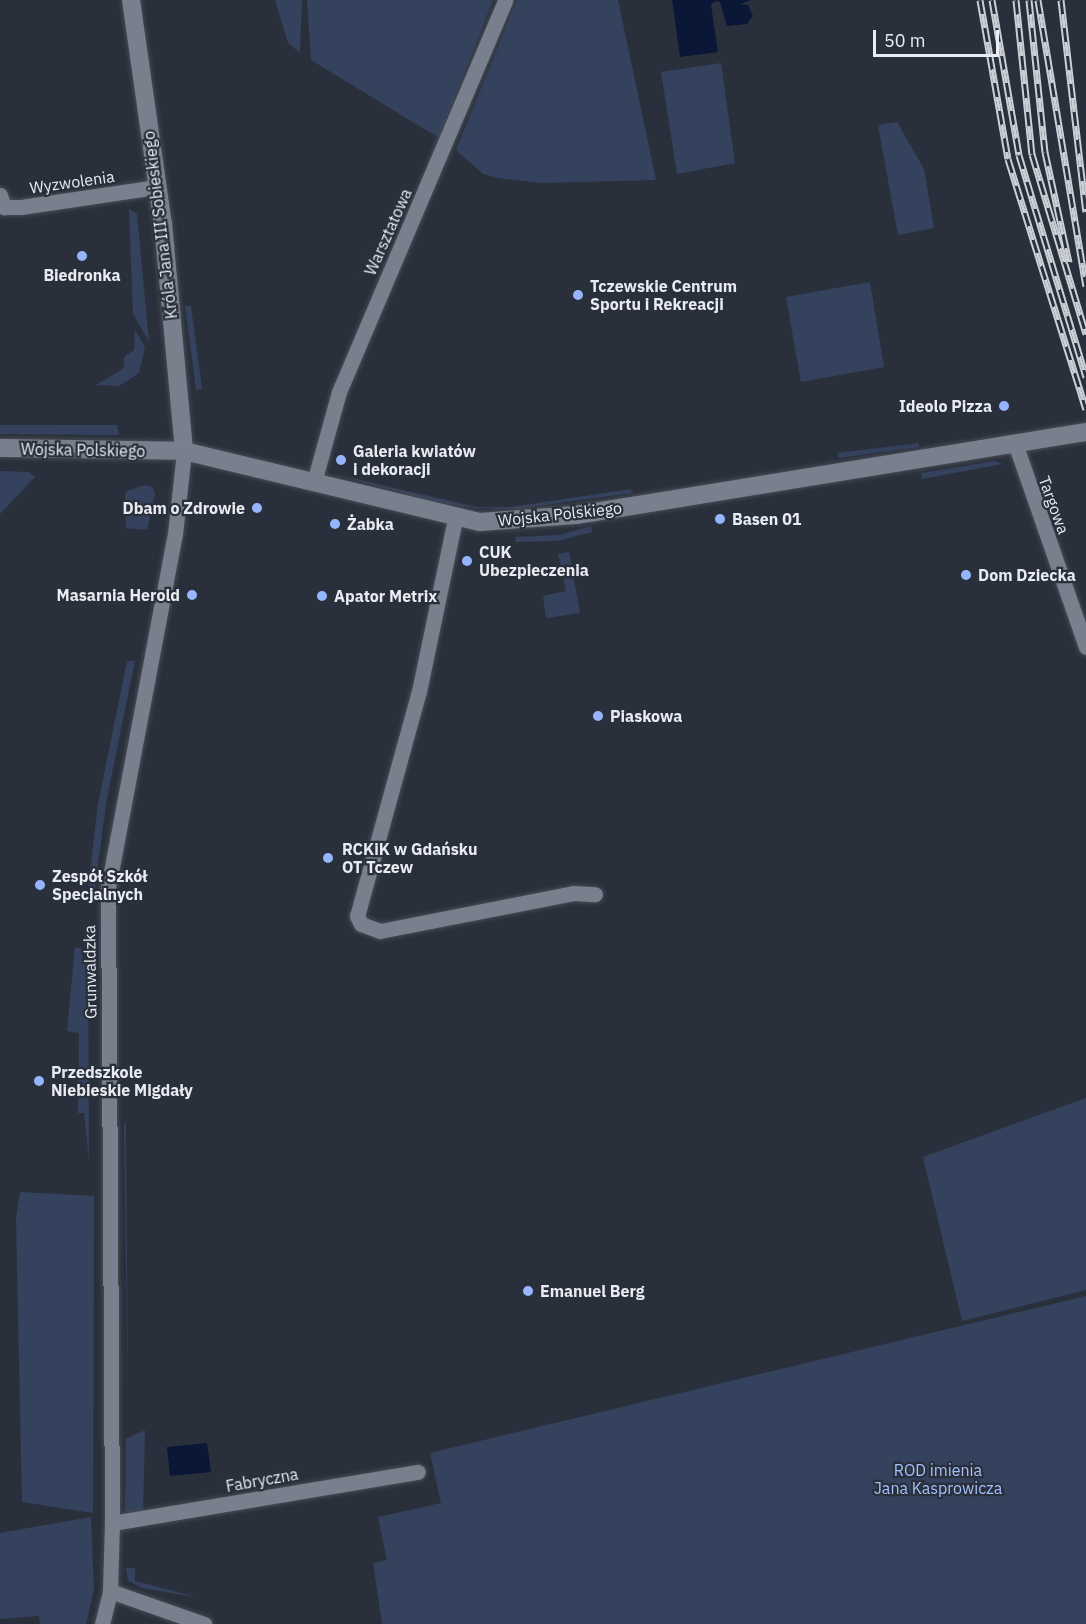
<!DOCTYPE html>
<html>
<head>
<meta charset="utf-8">
<style>
	body { margin:0 }
	#map { position:relative; width:1086px; height:1624px; overflow:hidden; background:#2a303b; font-family:"IBM Plex Sans",sans-serif }
	div>[style] { position:absolute }
	.green>* { inset:0; background:#35425e }
	.water>* { inset:0; background:#0a1736 }
	.roads { filter:drop-shadow(0 0 2px #464b54) drop-shadow(0 0 2px #464b54) }
	.minor>* { height:15px; margin:-7.5px; padding:0 7.5px; transform-origin:7.5px; border-radius:7.5px; background:#79808d }
	.tertiary>* { height:18px; margin:-9px; padding:0 9px; transform-origin:9px; border-radius:9px; background:#79808d }
	.rail>* { height:7px; margin-top:-3.5px; transform-origin:0; background:repeating-linear-gradient(90deg,#2a303b 0 14px,#cbcfd6 0 28px); box-sizing:border-box; border-block:2px solid #cbcfd6 }
	.dots>* { width:16px; height:16px; translate:-50% -50%; box-sizing:border-box; border:3px solid #2a303b; border-radius:50% }
	span { translate:-50% -50%; white-space:nowrap; text-align:center; line-height:1.15; -webkit-text-stroke:4.5px #2a303b; paint-order:stroke }
	.street-label { font-size:16px; color:#e8ebf2 }
	.poi-label { font-size:16px; color:#e8ebf2; font-weight:700 }
	.left { translate:0 -50%; text-align:left }
	.right { translate:-100% -50%; text-align:right }
	.park-label { font-size:16px; color:#a3c1fe }
	.scale { position:absolute; left:873px; top:30px; width:126px; height:27px; box-sizing:border-box; border:3px solid #e8ebf2; border-top:0; padding-left:8px; font-size:18px; line-height:21px; white-space:nowrap; color:#e8ebf2; -webkit-text-stroke:4px #2a303b; paint-order:stroke }
</style>
</head>
<body>
<div id="map">
	<div class="green">
		<i style="clip-path:polygon(275px 0,302px 0,300px 53px,288px 43px)"></i>
		<i style="clip-path:polygon(307px 0,493px 0,439px 138px,311px 60px)"></i>
		<i style="clip-path:polygon(517px 0,618px 0,656px 180px,541px 183px,498px 178px,483px 174px,456px 150px)"></i>
		<i style="clip-path:polygon(721px 63px,735px 163px,677px 174px,661px 72px)"></i>
		<i style="clip-path:polygon(897px 122px,924px 169px,934px 228px,898px 235px,878px 125px)"></i>
		<i style="clip-path:polygon(129px 209px,137px 214px,149px 342px,133px 314px)"></i>
		<i style="clip-path:polygon(870px 282px,884px 367px,801px 382px,786px 297px)"></i>
		<i style="clip-path:polygon(185px 306px,191px 306px,202px 389px,196px 390px)"></i>
		<i style="clip-path:polygon(135px 330px,145px 347px,139px 373px,119px 386px,96px 385px,124px 368px,124px 357px,134px 350px)"></i>
		<i style="clip-path:polygon(0 425px,117px 425px,119px 435px,0 434px)"></i>
		<i style="clip-path:polygon(919px 443px,919px 447px,838px 458px,838px 453px)"></i>
		<i style="clip-path:polygon(995px 461px,1003px 464px,922px 479px,921px 473px)"></i>
		<i style="clip-path:polygon(0 471px,29px 472px,35px 477px,0 514px)"></i>
		<i style="clip-path:polygon(335px 474px,476px 507px,511px 507px,631px 489px,632px 493px,516px 509px,476px 508px,430px 501px)"></i>
		<i style="clip-path:polygon(144px 485px,153px 487px,155px 495px,147px 530px,126px 528px,125px 492px)"></i>
		<i style="clip-path:polygon(591px 526px,592px 532px,557px 541px,515px 542px,516px 537px,559px 535px)"></i>
		<i style="clip-path:polygon(569px 552px,580px 613px,546px 618px,543px 596px,566px 591px,558px 554px)"></i>
		<i style="clip-path:polygon(127px 661px,135px 661px,106px 803px,95px 889px,88px 889px,98px 804px)"></i>
		<i style="clip-path:polygon(75px 947px,83px 949px,82px 962px,88px 961px,89px 1160px,84px 1113px,78px 1113px,79px 1033px,67px 1031px)"></i>
		<i style="clip-path:polygon(1086px 1098px,1086px 1290px,962px 1321px,923px 1157px)"></i>
		<i style="clip-path:polygon(126px 1121px,126px 1140px,128px 1406px,124px 1125px)"></i>
		<i style="clip-path:polygon(20px 1192px,94px 1196px,93px 1513px,22px 1502px,16px 1218px)"></i>
		<i style="clip-path:polygon(1086px 1296px,1086px 1624px,382px 1624px,373px 1563px,387px 1560px,378px 1517px,441px 1503px,430px 1453px)"></i>
		<i style="clip-path:polygon(145px 1430px,143px 1514px,131px 1514px,125px 1511px,126px 1439px)"></i>
		<i style="clip-path:polygon(91px 1517px,94px 1589px,86px 1624px,40px 1624px,39px 1616px,0 1619px,0 1533px)"></i>
		<i style="clip-path:polygon(126px 1568px,135px 1568px,135px 1581px,200px 1598px,142px 1588px,128px 1581px)"></i>
	</div>
	<div class="water">
		<i style="clip-path:polygon(672px 0,752px 0,739px 4px,748px 5px,753px 16px,747px 24px,727px 26px,720px 2px,715px 1px,711px 5px,718px 52px,680px 57px)"></i>
		<i style="clip-path:polygon(207px 1443px,211px 1472px,170px 1476px,167px 1447px)"></i>
	</div>
	<div class="roads">
		<div class="minor">
			<i style="left:0;top:195px;width:13px;rotate:72deg"></i>
			<i style="left:4px;top:207px;width:17px"></i>
			<i style="left:21px;top:207px;width:136px;rotate:-8.4deg"></i>
			<i style="left:1015px;top:443px;width:216px;rotate:70.8deg"></i>
			<i style="left:314px;top:482px;width:93px;rotate:-74.5deg"></i>
			<i style="left:339px;top:392px;width:426px;rotate:-67deg"></i>
			<i style="left:455px;top:519px;width:176px;rotate:101.8deg"></i>
			<i style="left:419px;top:691px;width:233px;rotate:105.4deg"></i>
			<i style="left:357px;top:916px;width:9px;rotate:63deg"></i>
			<i style="left:361px;top:924px;width:20px;rotate:20deg"></i>
			<i style="left:380px;top:931px;width:197px;rotate:-11.1deg"></i>
			<i style="left:573px;top:893px;width:22px;rotate:3deg"></i>
			<i style="left:112px;top:1523px;width:310px;rotate:-9.5deg"></i>
			<i style="left:110px;top:1591px;width:100px;rotate:19.3deg"></i>
			<i style="left:102px;top:1624px;width:34px;rotate:-76deg"></i>
			<i style="left:110px;top:1591px;width:68px;rotate:-88.3deg"></i>
			<i style="left:112px;top:1523px;width:635px;rotate:-90.36deg"></i>
			<i style="left:108px;top:888px;width:360px;rotate:-79.3deg"></i>
			<i style="left:175px;top:534px;width:83px;rotate:-83.8deg"></i>
		</div>
		<div class="tertiary">
			<i style="left:131px;top:0;width:226px;rotate:81.9deg"></i>
			<i style="left:163px;top:224px;width:228px;rotate:84.7deg"></i>
			<i style="left:0;top:448px;width:184px;rotate:0.9deg"></i>
			<i style="left:184px;top:451px;width:304px;rotate:13.5deg"></i>
			<i style="left:480px;top:522px;width:96px;rotate:-4.2deg"></i>
			<i style="left:576px;top:515px;width:517px;rotate:-9.24deg"></i>
		</div>
	</div>
	<div class="rail">
		<i style="left:980px;top:0;width:161px;rotate:80deg"></i>
		<i style="left:1008px;top:159px;width:262px;rotate:72.7deg"></i>
		<i style="left:992px;top:0;width:157px;rotate:80.1deg"></i>
		<i style="left:1019px;top:155px;width:232px;rotate:73.2deg"></i>
		<i style="left:1016px;top:0;width:155px;rotate:84.1deg"></i>
		<i style="left:1032px;top:154px;width:188px;rotate:73.3deg"></i>
		<i style="left:1029px;top:0;width:153px;rotate:84deg"></i>
		<i style="left:1045px;top:152px;width:113px;rotate:77.7deg"></i>
		<i style="left:1038px;top:0;width:290px;rotate:80.5deg"></i>
		<i style="left:1061px;top:0;width:213px;rotate:83.3deg"></i>
	</div>
	<div class="dots">
		<i style="left:82px;top:256px;background:#95b6fd"></i>
		<i style="left:578px;top:295px;background:#95b6fd"></i>
		<i style="left:1004px;top:406px;background:#95b6fd"></i>
		<i style="left:341px;top:460px;background:#95b6fd"></i>
		<i style="left:257px;top:508px;background:#95b6fd"></i>
		<i style="left:720px;top:519px;background:#95b6fd"></i>
		<i style="left:335px;top:524px;background:#95b6fd"></i>
		<i style="left:467px;top:561px;background:#95b6fd"></i>
		<i style="left:966px;top:575px;background:#95b6fd"></i>
		<i style="left:192px;top:595px;background:#95b6fd"></i>
		<i style="left:322px;top:596px;background:#95b6fd"></i>
		<i style="left:598px;top:716px;background:#95b6fd"></i>
		<i style="left:328px;top:858px;background:#95b6fd"></i>
		<i style="left:40px;top:885px;background:#95b6fd"></i>
		<i style="left:39px;top:1081px;background:#95b6fd"></i>
		<i style="left:528px;top:1291px;background:#95b6fd"></i>
	</div>
	<div class="street-label">
		<span style="left:72px;top:182px;rotate:-8deg">Wyzwolenia</span>
		<span style="left:160px;top:225px;rotate:-97deg">Króla Jana III Sobieskiego</span>
		<span style="left:388px;top:232px;rotate:-66deg">Warsztatowa</span>
		<span style="left:83px;top:450px;rotate:1deg">Wojska Polskiego</span>
		<span style="left:1054px;top:505px;rotate:70deg">Targowa</span>
		<span style="left:560px;top:514px;rotate:-6deg">Wojska Polskiego</span>
		<span style="left:90px;top:972px;rotate:-91deg">Grunwaldzka</span>
		<span style="left:262px;top:1480px;rotate:-10deg">Fabryczna</span>
	</div>
	<div class="poi-label">
		<span style="left:82px;top:275px">Biedronka</span>
		<span class="left" style="left:590px;top:295px">Tczewskie Centrum<br>Sportu i Rekreacji</span>
		<span class="right" style="left:992px;top:406px">Ideolo Pizza</span>
		<span class="left" style="left:353px;top:460px">Galeria kwiatów<br>i dekoracji</span>
		<span class="right" style="left:245px;top:508px">Dbam o Zdrowie</span>
		<span class="left" style="left:732px;top:519px">Basen 01</span>
		<span class="left" style="left:347px;top:524px">Żabka</span>
		<span class="left" style="left:479px;top:561px">CUK<br>Ubezpieczenia</span>
		<span class="left" style="left:978px;top:575px">Dom Dziecka</span>
		<span class="right" style="left:180px;top:595px">Masarnia Herold</span>
		<span class="left" style="left:334px;top:596px">Apator Metrix</span>
		<span class="left" style="left:610px;top:716px">Piaskowa</span>
		<span class="left" style="left:342px;top:858px">RCKiK w Gdańsku<br>OT Tczew</span>
		<span class="left" style="left:52px;top:885px">Zespół Szkół<br>Specjalnych</span>
		<span class="left" style="left:51px;top:1081px">Przedszkole<br>Niebieskie Migdały</span>
		<span class="left" style="left:540px;top:1291px">Emanuel Berg</span>
	</div>
	<div class="park-label">
		<span style="left:938px;top:1479px">ROD imienia<br>Jana Kasprowicza</span>
	</div>
	<div class="scale">50 m</div>
</div>
</body>
</html>
